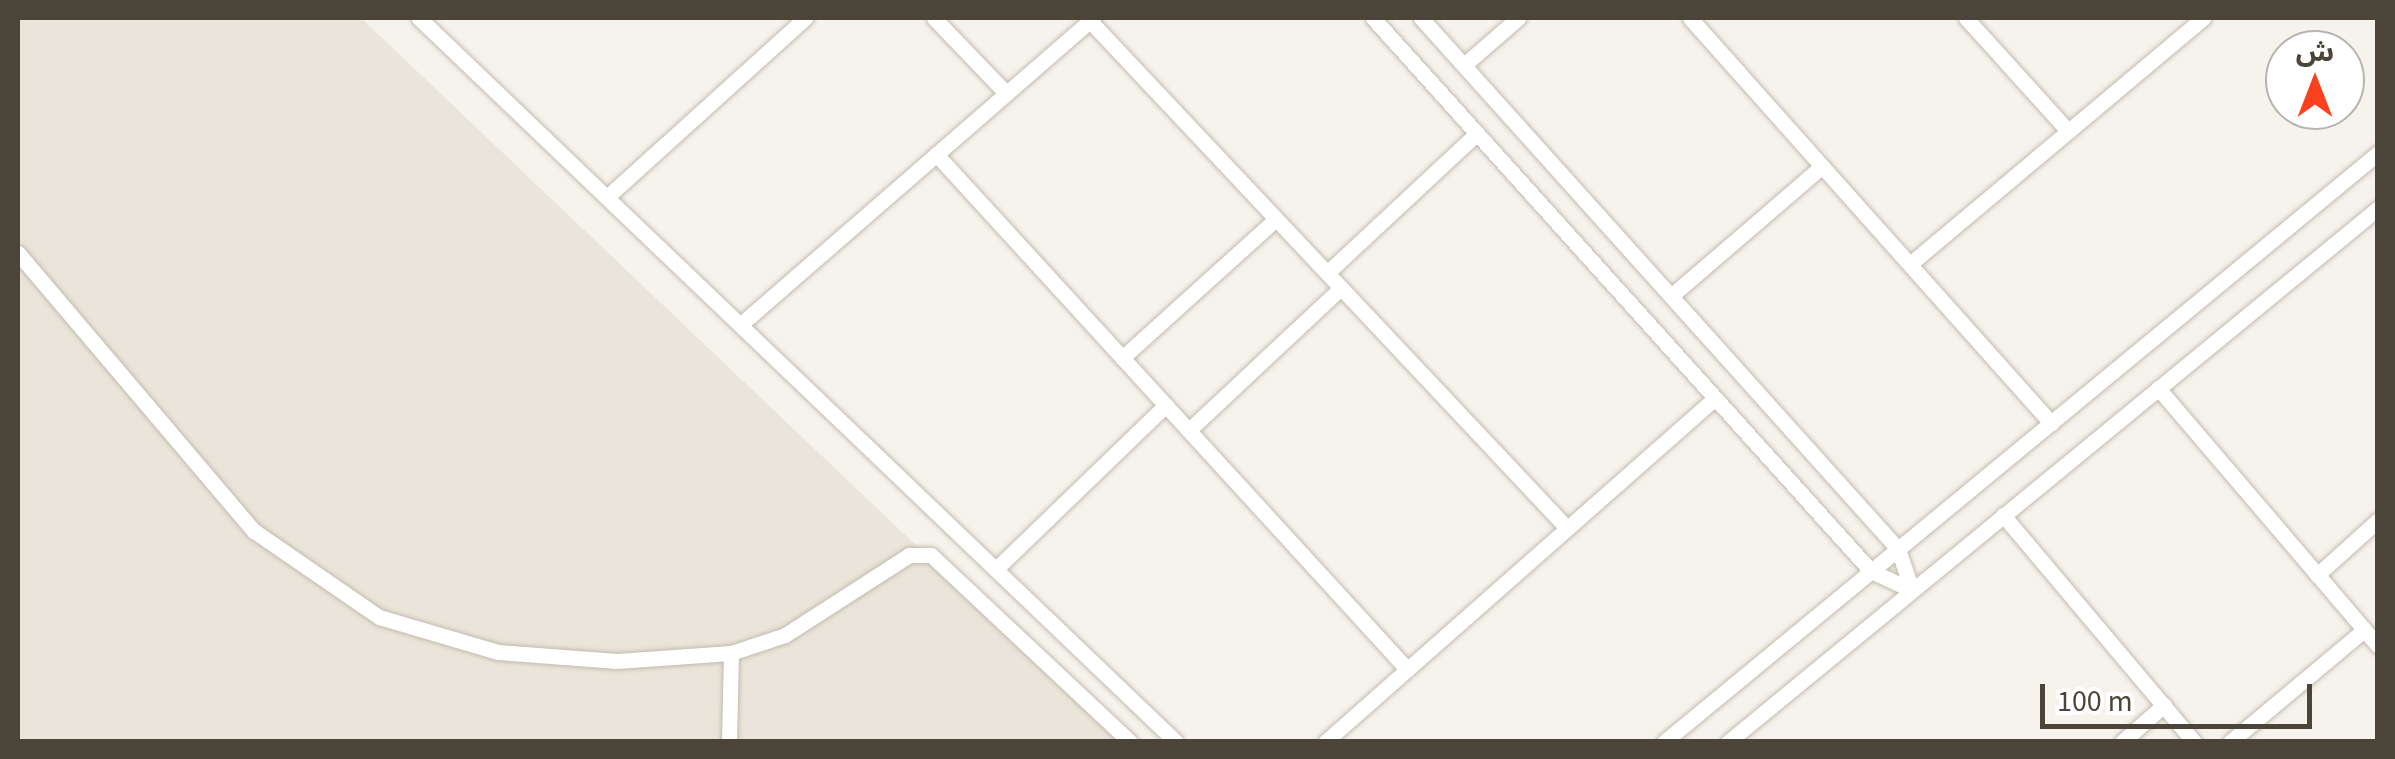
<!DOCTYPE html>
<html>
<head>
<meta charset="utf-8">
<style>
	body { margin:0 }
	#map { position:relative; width:2395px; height:759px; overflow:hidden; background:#f6f3ec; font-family:"Source Sans 3","Noto Sans Arabic",sans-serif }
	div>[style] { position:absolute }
	.residential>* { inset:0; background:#eae5da }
	.roads { filter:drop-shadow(0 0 2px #c2bbae) drop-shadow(0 0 2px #c2bbae) }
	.street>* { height:15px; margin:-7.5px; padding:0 7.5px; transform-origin:7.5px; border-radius:7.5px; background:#fff }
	span { translate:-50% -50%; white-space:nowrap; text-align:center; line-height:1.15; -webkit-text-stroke:8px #fff; paint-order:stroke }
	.frame { position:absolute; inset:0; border:20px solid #4b4439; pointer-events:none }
	.north { position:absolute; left:2265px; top:30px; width:100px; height:100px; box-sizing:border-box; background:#fff; border:2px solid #b7b4b0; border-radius:50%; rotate:0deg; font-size:28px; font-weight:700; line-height:40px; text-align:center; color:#4b4439 }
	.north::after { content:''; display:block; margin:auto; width:35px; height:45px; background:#fc3f1d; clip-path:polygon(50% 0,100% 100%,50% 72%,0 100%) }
	.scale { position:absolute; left:2040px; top:684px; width:272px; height:45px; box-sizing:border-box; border:5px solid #4b4439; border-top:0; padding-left:12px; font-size:30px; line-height:35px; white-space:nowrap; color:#4b4439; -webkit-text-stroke:8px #fff; paint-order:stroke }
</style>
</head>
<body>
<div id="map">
	<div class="residential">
		<i style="clip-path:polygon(18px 18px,361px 18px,1122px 741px,18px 741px)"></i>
	</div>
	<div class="roads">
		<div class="street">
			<i style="left:419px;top:18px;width:1047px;rotate:43.72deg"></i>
			<i style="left:934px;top:18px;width:104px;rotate:46.2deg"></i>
			<i style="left:1373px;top:18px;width:744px;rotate:48deg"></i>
			<i style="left:1871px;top:571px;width:45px;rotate:24.9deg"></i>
			<i style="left:1912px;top:590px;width:43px;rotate:-108.9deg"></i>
			<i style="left:1898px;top:549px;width:714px;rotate:-131.93deg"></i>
			<i style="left:1690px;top:18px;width:543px;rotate:48.29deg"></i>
			<i style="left:1966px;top:18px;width:152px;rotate:47.9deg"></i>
			<i style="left:1090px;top:21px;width:696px;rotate:46.75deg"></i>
			<i style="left:1464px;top:65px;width:72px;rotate:-41deg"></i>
			<i style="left:936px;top:154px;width:698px;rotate:47.56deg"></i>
			<i style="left:607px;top:197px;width:267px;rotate:-42.1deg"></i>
			<i style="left:18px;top:253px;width:365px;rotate:49.7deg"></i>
			<i style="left:254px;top:531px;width:152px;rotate:34.5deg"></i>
			<i style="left:379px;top:617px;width:124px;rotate:16.4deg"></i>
			<i style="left:498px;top:652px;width:119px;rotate:4.3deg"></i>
			<i style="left:617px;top:661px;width:114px;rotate:-4deg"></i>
			<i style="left:731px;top:653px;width:57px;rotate:-18.4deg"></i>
			<i style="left:785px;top:635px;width:148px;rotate:-32.8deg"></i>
			<i style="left:909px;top:555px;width:22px"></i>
			<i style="left:931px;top:555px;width:273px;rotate:43.2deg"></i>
			<i style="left:1910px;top:264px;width:383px;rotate:-40deg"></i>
			<i style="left:1327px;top:273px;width:205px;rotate:-43deg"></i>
			<i style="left:1671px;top:296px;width:199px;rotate:-40.7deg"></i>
			<i style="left:740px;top:325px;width:468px;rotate:-41deg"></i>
			<i style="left:1122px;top:358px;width:207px;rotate:-42.1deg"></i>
			<i style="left:2158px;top:388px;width:339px;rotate:49.5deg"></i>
			<i style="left:1189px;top:430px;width:208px;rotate:-43.1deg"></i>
			<i style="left:2003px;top:515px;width:297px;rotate:49.9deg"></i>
			<i style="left:996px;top:569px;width:236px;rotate:-44deg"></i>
			<i style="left:2317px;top:575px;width:82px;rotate:-42deg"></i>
			<i style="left:729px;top:742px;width:89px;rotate:-88.7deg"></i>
			<i style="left:1325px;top:742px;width:520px;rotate:-41.41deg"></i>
			<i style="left:1664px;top:742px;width:926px;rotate:-39.52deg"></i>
			<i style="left:1728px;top:742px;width:841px;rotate:-39.4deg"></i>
			<i style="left:2122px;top:742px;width:56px;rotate:-41.4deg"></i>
			<i style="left:2230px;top:742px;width:175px;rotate:-39.9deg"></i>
		</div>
	</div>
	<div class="frame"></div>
	<div class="north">ش</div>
	<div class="scale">100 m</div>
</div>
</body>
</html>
